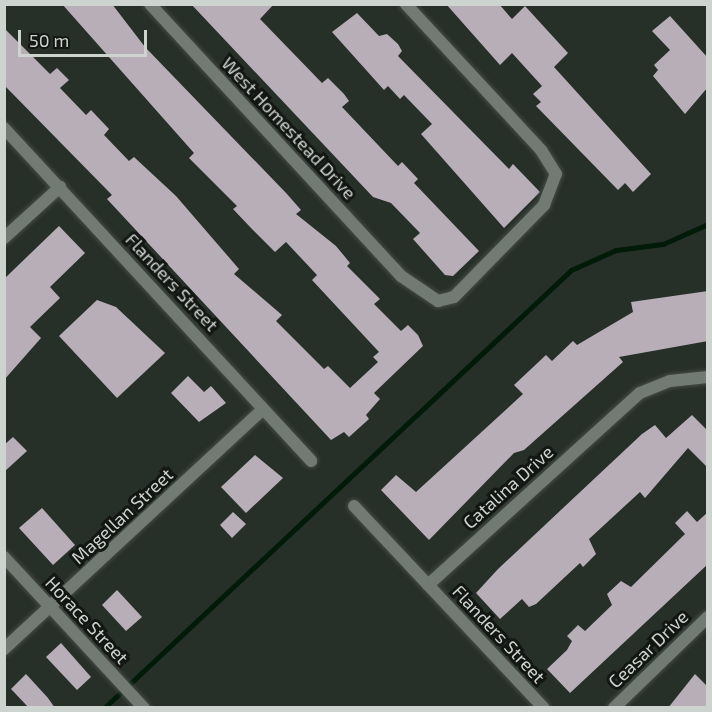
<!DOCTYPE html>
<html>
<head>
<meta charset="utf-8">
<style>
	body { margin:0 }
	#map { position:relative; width:712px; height:712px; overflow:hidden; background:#272f29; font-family:"Exo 2",sans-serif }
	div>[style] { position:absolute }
	.stream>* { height:5px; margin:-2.5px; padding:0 2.5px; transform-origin:2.5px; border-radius:2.5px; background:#021a08 }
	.building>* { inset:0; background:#b8aeb8 }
	.roads { filter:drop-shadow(0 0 2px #454c46) drop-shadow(0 0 2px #454c46) }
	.street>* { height:12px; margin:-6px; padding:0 6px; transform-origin:6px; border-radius:6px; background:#727b73 }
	span { translate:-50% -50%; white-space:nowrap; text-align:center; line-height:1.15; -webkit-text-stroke:6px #131613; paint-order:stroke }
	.street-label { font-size:18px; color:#cdd3ce }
	.frame { position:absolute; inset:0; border:6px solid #cdd3ce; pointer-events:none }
	.scale { position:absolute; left:18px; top:30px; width:129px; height:27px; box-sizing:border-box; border:3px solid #cdd3ce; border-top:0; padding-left:8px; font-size:18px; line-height:21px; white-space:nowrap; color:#cdd3ce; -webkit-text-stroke:4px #131613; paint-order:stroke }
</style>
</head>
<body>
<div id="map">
	<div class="stream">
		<i style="left:104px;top:708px;width:640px;rotate:-43.16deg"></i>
		<i style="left:571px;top:270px;width:49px;rotate:-24deg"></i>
		<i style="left:616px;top:250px;width:47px;rotate:-7.3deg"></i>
		<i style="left:663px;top:244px;width:49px;rotate:-24deg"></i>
	</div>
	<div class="building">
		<i style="clip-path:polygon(62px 4px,112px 4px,145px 47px,287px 194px,301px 210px,296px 214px,336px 246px,350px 263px,347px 266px,380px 299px,374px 304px,401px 331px,408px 325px,418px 335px,423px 346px,374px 393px,380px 399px,366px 415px,369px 419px,349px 437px,344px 432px,331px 440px,107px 199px,112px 195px,4px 85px,4px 28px,50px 74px,57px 68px,69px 80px,60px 88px,86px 115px,91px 110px,109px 129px,104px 135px,129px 161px,134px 157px,176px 196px,239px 269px,234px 274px,282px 315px,276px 321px,324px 369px,328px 366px,350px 388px,378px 362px,373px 357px,379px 352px,312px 280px,317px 275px,286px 242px,275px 252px,251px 228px,233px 209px,237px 206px,189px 158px,194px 153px)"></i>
		<i style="clip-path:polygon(191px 4px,274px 4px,260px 19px,322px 83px,328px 78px,344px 94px,349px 101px,342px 107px,398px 166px,402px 162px,418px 179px,414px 183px,479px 251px,453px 276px,445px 275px,413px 239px,420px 233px,391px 203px,373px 197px)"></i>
		<i style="clip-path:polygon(446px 4px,499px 4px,512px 19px,525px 6px,568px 53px,554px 67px,651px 174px,633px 192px,625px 183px,618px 190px,536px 106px,541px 102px,533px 94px,542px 86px,512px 53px,500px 65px)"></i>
		<i style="clip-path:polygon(357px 13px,379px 36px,387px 34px,398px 44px,402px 51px,398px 56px,509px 169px,513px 164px,540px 192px,504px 228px,421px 134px,432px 124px,404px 95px,400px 99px,388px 86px,384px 90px,332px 32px)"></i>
		<i style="clip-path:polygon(670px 16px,708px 58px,708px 87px,685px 114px,653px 76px,658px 70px,654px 65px,670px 50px,652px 31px)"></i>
		<i style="clip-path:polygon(59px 226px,85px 253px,50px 287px,60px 298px,30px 327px,41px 338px,4px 380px,4px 279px)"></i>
		<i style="clip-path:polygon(708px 291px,708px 341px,619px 357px,623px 362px,524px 450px,514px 453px,429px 540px,381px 490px,396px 475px,416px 492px,523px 394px,514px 385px,546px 355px,552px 361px,573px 341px,577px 345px,633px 312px,631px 302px)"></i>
		<i style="clip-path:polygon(97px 300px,116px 307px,165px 353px,117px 398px,59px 336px)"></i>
		<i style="clip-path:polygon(188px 376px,204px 392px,211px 386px,226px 403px,199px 422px,171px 393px)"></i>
		<i style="clip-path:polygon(692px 415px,708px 431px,708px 468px,688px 448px,645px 498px,640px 492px,589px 539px,596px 554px,583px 567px,580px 563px,536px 604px,529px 607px,522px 599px,500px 619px,476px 593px,498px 569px,642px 434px,655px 425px,666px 438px)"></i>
		<i style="clip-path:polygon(13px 437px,27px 451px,4px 472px,4px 445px)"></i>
		<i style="clip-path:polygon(255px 455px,283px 478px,246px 513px,221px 487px)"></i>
		<i style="clip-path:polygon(42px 508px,75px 545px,53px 565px,19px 528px)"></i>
		<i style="clip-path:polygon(687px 511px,697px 522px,708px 512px,708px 564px,570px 693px,547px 669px,567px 650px,572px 641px,567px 636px,578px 625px,585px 631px,612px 605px,607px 594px,621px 581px,631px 587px,685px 534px,675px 523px)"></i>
		<i style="clip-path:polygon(233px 512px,246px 524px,232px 538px,220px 525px)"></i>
		<i style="clip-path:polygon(117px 590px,142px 617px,126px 631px,102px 605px)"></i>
		<i style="clip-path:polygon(61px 643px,91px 677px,77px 690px,46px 657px)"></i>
		<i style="clip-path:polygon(26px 674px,48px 698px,55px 708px,29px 708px,11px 689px)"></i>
		<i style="clip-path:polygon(695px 674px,708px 687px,708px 708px,668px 708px)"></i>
	</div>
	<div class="roads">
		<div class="street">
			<i style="left:150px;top:4px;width:370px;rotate:47.3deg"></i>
			<i style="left:401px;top:276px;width:45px;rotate:34deg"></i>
			<i style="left:438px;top:301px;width:16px;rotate:-14deg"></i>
			<i style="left:454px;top:297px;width:129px;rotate:-45.6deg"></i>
			<i style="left:544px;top:205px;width:33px;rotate:-69deg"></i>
			<i style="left:556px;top:174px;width:28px;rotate:-122deg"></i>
			<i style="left:541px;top:150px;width:199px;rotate:-132.8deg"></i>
			<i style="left:4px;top:128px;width:453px;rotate:47.3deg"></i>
			<i style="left:4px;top:238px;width:76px;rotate:-42.3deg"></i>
			<i style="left:354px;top:506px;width:277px;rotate:46.8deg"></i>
			<i style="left:4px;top:557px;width:206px;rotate:47.2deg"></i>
			<i style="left:428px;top:585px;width:286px;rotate:-42.2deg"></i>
			<i style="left:640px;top:393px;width:32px;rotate:-22deg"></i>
			<i style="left:670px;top:381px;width:38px;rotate:-6deg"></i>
			<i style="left:4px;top:649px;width:353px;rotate:-42.8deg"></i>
			<i style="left:614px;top:708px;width:131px;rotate:-44.1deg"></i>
		</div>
	</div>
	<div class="street-label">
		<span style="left:289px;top:128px;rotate:47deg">West Homestead Drive</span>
		<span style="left:172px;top:282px;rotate:47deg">Flanders Street</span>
		<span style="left:508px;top:487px;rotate:-42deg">Catalina Drive</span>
		<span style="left:122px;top:516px;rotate:-43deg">Magellan Street</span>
		<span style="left:87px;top:620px;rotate:47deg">Horace Street</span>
		<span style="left:499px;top:634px;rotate:47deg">Flanders Street</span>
		<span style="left:648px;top:649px;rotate:-44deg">Ceasar Drive</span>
	</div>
	<div class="frame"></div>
	<div class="scale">50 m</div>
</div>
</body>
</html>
